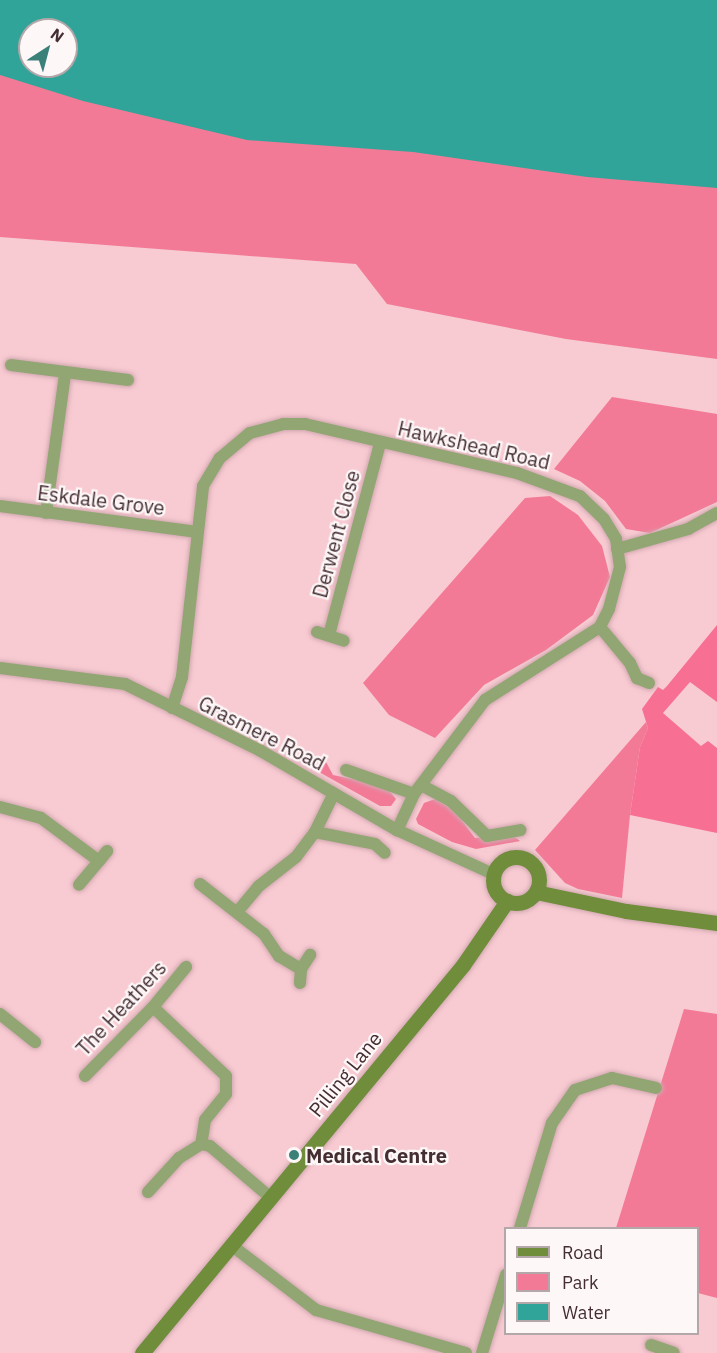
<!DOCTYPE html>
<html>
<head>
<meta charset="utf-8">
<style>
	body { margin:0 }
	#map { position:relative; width:717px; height:1353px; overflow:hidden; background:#f8cad2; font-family:"IBM Plex Sans",sans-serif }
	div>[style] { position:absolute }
	.green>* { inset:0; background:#f37a97 }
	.forest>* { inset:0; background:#f77093 }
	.water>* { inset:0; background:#31a499 }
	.roads { filter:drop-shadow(0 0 2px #d0a8af) drop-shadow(0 0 2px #d0a8af) }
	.street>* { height:12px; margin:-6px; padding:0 6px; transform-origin:6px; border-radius:6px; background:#91a672 }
	.secondary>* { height:15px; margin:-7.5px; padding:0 7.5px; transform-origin:7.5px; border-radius:7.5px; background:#6f8d3b }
	.secondary>.ring { margin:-7.5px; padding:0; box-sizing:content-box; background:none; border:15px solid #6f8d3b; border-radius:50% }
	.dots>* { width:16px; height:16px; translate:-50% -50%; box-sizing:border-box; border:3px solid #fdf7f8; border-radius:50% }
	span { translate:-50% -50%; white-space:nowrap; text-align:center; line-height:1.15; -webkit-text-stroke:4.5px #fdf7f8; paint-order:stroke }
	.street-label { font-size:20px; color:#442e32 }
	.poi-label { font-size:20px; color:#442e32; font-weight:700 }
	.left { translate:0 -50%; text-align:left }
	.legend { position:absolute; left:504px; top:1227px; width:195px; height:108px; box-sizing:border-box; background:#fdf7f8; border:2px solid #b3a7a9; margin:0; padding:8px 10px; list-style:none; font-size:18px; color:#442e32 }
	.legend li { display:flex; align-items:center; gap:12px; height:30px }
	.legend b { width:30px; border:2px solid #b3a7a9 }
	.north { position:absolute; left:18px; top:18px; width:60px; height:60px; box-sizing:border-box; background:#fdf7f8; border:2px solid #b3a7a9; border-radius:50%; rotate:36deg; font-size:16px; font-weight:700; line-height:24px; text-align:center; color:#442e32 }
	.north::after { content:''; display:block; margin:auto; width:21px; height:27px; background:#3b817a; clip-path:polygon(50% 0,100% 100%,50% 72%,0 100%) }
</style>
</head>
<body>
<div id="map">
	<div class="green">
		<i style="clip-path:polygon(evenodd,0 0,717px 0,717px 359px,566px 339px,387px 304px,356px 264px,0 237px,0 0,30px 30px,66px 30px,66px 66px,30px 66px,30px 30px)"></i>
		<i style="clip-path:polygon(612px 397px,717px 414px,717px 502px,650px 533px,626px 529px,605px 501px,580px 481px,554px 469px)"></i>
		<i style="clip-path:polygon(550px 496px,578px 515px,602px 546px,610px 577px,593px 615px,546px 650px,484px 685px,435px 738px,389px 715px,363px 683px,525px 498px)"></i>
		<i style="clip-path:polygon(646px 722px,648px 728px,640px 747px,630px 815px,622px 898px,578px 889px,565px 883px,535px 850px)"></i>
		<i style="clip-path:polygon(326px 762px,333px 775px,385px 786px,396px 799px,391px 806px,380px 806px,319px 772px)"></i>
		<i style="clip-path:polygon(435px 799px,454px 810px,475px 838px,512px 835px,520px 841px,476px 849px,452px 842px,418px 824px,416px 819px,424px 803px)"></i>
		<i style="clip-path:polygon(684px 1009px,717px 1014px,717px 1298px,698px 1293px,698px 1228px,616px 1228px)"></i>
	</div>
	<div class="forest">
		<i style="clip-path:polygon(717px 625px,717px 702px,690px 682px,663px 713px,701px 746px,708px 741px,717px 748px,717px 833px,630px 815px,640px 747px,648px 728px,642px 709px,658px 687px,663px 690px,667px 686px)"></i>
	</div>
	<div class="water">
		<i style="clip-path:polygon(evenodd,0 0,717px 0,717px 188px,587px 177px,413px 152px,247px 140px,83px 101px,0 75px,0 0,30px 30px,66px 30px,66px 66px,30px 66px,30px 30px)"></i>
	</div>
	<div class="roads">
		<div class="street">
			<i style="left:11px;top:365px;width:118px;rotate:7.3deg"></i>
			<i style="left:0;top:506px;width:199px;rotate:7.5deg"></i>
			<i style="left:46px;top:513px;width:140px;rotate:-82.2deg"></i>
			<i style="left:617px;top:549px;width:74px;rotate:-15.7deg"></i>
			<i style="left:688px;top:529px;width:33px;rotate:-29deg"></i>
			<i style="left:600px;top:627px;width:47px;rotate:50.2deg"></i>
			<i style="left:630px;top:663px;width:17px;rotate:65deg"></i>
			<i style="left:637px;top:678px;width:13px;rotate:23deg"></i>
			<i style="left:317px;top:632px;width:28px;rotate:18deg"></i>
			<i style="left:329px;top:635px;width:199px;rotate:-75.1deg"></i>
			<i style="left:0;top:668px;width:126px;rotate:7.3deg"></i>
			<i style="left:125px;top:684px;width:152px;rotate:26.2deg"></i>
			<i style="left:261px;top:751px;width:157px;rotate:30.2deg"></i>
			<i style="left:397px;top:830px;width:106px;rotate:24.6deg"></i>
			<i style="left:172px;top:708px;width:33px;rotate:-72deg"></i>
			<i style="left:182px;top:677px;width:192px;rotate:-83.7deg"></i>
			<i style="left:203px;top:486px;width:33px;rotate:-59deg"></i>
			<i style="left:220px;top:458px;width:39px;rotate:-40deg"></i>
			<i style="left:250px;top:433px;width:34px;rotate:-15deg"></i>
			<i style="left:283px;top:424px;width:22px"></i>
			<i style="left:305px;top:424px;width:218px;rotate:13deg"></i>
			<i style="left:517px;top:473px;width:67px;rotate:20.1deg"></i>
			<i style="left:580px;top:496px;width:33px;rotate:44deg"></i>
			<i style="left:604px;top:519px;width:23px;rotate:59deg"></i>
			<i style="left:616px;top:539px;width:28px;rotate:82deg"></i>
			<i style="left:620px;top:567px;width:43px;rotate:104.7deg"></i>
			<i style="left:609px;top:609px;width:20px;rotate:117deg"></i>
			<i style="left:600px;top:627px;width:136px;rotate:147.6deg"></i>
			<i style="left:485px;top:700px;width:118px;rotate:127.1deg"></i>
			<i style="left:414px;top:794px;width:40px;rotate:115deg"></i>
			<i style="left:346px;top:770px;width:72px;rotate:19.4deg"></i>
			<i style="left:421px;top:785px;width:34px;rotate:28deg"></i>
			<i style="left:451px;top:801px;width:50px;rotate:44.2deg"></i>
			<i style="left:487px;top:836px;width:34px;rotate:-10deg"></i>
			<i style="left:0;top:807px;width:42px;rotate:15deg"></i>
			<i style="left:41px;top:818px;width:72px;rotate:36.6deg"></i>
			<i style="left:99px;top:861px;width:31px;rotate:130deg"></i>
			<i style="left:315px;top:832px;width:61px;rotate:11.3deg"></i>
			<i style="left:375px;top:844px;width:13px;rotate:42deg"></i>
			<i style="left:99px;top:861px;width:13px;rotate:-51deg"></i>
			<i style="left:200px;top:884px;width:81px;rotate:38deg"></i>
			<i style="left:264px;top:934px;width:27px;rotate:56deg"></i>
			<i style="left:279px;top:956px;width:26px;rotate:31deg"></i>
			<i style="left:301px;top:969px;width:17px;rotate:-57deg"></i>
			<i style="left:238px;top:911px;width:33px;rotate:-50deg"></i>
			<i style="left:259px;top:886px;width:47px;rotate:-38.1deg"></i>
			<i style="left:296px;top:857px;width:31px;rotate:-53deg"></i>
			<i style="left:315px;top:832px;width:43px;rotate:-64deg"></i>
			<i style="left:300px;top:983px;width:14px;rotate:-86deg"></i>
			<i style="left:153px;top:1007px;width:100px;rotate:43.4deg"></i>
			<i style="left:226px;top:1076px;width:18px;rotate:90deg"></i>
			<i style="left:226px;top:1094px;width:33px;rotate:129deg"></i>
			<i style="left:205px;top:1120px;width:24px;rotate:99deg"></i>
			<i style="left:0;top:1014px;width:45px;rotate:38.7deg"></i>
			<i style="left:85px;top:1076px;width:97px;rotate:-45.4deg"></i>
			<i style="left:153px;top:1007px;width:52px;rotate:-50.5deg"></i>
			<i style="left:201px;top:1144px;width:9px;rotate:13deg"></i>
			<i style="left:210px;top:1146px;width:79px;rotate:40.4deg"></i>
			<i style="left:148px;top:1192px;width:46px;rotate:-47.6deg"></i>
			<i style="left:179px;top:1158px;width:26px;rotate:-32deg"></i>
			<i style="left:520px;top:1228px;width:110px;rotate:-73.1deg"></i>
			<i style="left:552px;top:1123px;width:40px;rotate:-55.1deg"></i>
			<i style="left:575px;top:1090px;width:39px;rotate:-18deg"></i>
			<i style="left:612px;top:1078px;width:45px;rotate:12.8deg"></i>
			<i style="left:231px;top:1245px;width:107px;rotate:37.4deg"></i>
			<i style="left:316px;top:1310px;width:156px;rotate:16deg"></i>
			<i style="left:651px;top:1345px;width:24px;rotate:19deg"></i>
			<i style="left:482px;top:1353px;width:82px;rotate:-72.9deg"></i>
		</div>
		<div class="secondary">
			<i class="ring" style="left:493px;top:857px;width:31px;height:31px"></i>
			<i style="left:536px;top:892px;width:92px;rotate:11.9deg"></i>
			<i style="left:626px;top:911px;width:92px;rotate:7.5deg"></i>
			<i style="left:142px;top:1353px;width:504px;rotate:-50.4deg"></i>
			<i style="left:463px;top:965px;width:78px;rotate:-55.5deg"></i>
		</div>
	</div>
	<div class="dots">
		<i style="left:294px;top:1155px;background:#3b817a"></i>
	</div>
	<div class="street-label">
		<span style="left:474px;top:445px;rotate:13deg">Hawkshead Road</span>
		<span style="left:101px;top:500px;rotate:7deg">Eskdale Grove</span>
		<span style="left:336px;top:534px;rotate:-75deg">Derwent Close</span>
		<span style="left:262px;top:733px;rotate:27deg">Grasmere Road</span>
		<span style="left:121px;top:1008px;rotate:-47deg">The Heathers</span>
		<span style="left:345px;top:1074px;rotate:-51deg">Pilling Lane</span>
	</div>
	<div class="poi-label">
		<span class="left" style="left:306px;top:1155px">Medical Centre</span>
	</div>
	<ul class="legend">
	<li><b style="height:8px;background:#6f8d3b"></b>Road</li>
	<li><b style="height:16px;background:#f37a97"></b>Park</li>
	<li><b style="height:16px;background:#31a499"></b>Water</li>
	</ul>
	<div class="north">N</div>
</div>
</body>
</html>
